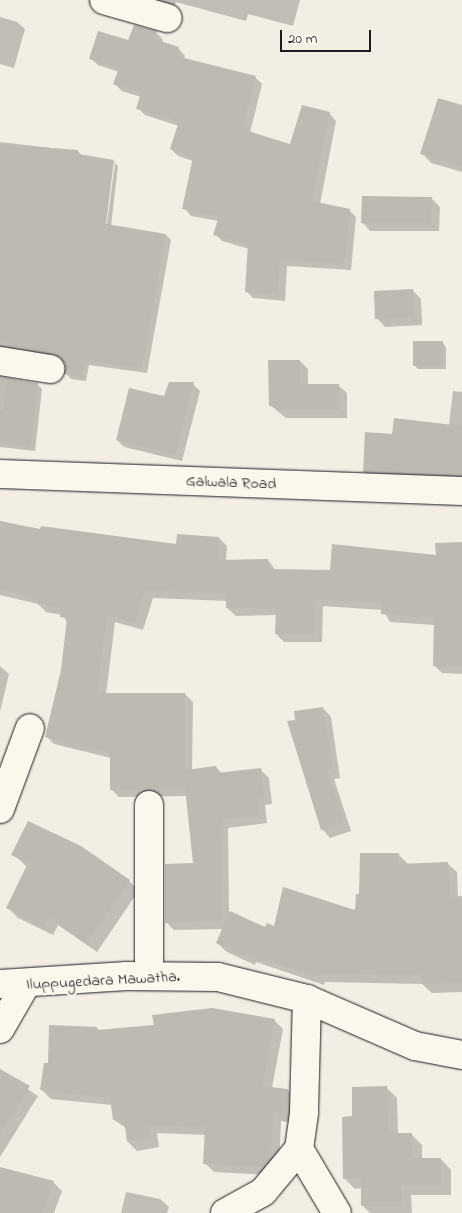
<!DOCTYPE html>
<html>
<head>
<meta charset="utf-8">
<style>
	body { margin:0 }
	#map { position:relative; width:462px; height:1213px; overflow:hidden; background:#f2eee4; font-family:"Indie Flower",sans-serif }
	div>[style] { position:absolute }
	.shadow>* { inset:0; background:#0003 }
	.building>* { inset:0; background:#bdbab1 }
	.roads { filter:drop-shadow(0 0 1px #1c1c1c) drop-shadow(0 0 1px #1c1c1c) }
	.street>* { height:28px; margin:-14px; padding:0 14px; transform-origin:14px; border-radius:14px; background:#fbf7ec }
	span { translate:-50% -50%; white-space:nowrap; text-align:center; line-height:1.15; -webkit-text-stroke:5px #fbf7ec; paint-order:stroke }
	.street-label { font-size:16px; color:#1c1c1c }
	.scale { position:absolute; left:280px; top:30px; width:91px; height:22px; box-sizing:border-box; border:2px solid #1c1c1c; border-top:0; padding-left:6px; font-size:15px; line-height:18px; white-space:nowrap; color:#1c1c1c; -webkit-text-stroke:4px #fbf7ec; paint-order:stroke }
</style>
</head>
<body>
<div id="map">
	<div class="shadow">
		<i style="clip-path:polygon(150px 0,300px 0,293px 26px,248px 14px,246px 21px,176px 2px,174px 8px)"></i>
		<i style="clip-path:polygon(0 17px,17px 22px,25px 29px,14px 68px,0 64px)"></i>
		<i style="clip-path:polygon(156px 32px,163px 40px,162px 43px,178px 48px,185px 56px,184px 59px,255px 77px,262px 84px,250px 133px,291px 146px,329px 113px,336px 121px,320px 204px,349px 210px,356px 217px,351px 270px,287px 266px,285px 301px,253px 298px,246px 291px,249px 249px,222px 241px,215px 234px,219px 221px,191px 216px,184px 208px,193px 161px,178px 156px,171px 149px,179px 126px,145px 115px,138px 108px,141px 97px,122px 91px,115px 84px,119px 72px,98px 65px,90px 58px)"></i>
		<i style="clip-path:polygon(462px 106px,462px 172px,431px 163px,422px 153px)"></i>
		<i style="clip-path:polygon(evenodd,0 142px,78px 151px,82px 156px,113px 161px,118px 166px,111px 226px,166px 235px,171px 240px,147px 373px,89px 365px,86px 381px,71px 379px,66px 373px,66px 363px,59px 358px,0 351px,0 142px,112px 163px,115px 163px,106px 231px,104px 230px,112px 163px)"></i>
		<i style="clip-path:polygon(431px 198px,440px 207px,439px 231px,370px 231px,362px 222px)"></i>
		<i style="clip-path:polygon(413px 291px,421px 299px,422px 325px,385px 327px,377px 318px)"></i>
		<i style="clip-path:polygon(442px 342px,446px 347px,446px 369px,418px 369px,414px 365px)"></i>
		<i style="clip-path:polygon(300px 361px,308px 369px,308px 385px,338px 385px,347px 393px,347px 418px,286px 418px,270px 405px)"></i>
		<i style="clip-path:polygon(0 376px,37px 384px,42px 389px,35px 451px,0 447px)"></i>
		<i style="clip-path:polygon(193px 384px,200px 391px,182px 461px,124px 447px,117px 440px)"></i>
		<i style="clip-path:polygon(453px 391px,462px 392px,462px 482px,372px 479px,364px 471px,393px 435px,449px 425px)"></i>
		<i style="clip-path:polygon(0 521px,42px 531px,178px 545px,219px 538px,227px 546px,226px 561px,268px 560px,276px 571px,331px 572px,437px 556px,462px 543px,462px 674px,442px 673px,434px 665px,435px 625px,390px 622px,383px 610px,323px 606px,322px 642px,284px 642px,276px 634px,277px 615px,236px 616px,227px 608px,227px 601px,153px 598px,143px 630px,115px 622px,106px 695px,185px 694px,193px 702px,192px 770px,216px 767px,222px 774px,261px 770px,269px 778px,272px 804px,265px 805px,267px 823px,228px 828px,229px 912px,266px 929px,356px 912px,361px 895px,399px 855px,409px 865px,447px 863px,457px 872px,458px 898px,462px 897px,462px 992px,432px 993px,422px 984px,325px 982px,324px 985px,256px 962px,255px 965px,227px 952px,217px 943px,223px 929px,174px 930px,166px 922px,194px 865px,187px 796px,119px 797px,111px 789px,111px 758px,54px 744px,46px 736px,62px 670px,68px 623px,62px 615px,46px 612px,38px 604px,0 595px)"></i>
		<i style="clip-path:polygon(0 666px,9px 674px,0 712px)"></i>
		<i style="clip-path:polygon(323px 708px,331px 717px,340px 778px,334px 779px,351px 831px,330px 838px,322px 829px,296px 721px)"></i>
		<i style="clip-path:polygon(13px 854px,129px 881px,139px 890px,97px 952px,58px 925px,53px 935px,18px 918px,8px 908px,27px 867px)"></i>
		<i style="clip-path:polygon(274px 1020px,283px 1029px,272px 1088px,288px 1090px,297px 1099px,294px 1123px,281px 1121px,279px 1168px,273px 1175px,214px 1172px,205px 1163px,206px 1135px,157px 1133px,159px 1147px,137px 1151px,128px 1142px,126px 1128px,114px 1120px,112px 1105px,51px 1099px,42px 1090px,49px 1065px,97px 1028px,100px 1031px)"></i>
		<i style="clip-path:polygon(0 1071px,38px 1096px,0 1157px)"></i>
		<i style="clip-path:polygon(387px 1088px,397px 1098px,398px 1134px,411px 1134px,422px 1145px,422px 1159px,441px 1159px,451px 1170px,451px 1195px,411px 1195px,412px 1213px,370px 1213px,362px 1205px,362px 1188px,355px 1189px,344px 1178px,354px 1118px)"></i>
		<i style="clip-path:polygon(0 1168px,53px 1182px,62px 1191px,54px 1213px,0 1213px)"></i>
		<i style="clip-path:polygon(126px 1192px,160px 1199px,169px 1207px,167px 1213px,121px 1213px)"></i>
	</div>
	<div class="building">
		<i style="clip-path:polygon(134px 25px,157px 31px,154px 39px,179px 47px,176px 56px,256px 76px,242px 129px,290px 144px,302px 105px,330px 112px,312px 201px,350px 209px,344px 264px,280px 259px,278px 294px,245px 292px,248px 244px,213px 235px,219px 216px,182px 209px,193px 157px,170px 149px,179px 121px,136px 109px,141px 93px,113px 84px,119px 68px,89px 59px,98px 31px,128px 40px)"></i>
		<i style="clip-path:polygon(438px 98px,462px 105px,462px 166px,420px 154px)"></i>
		<i style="clip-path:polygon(0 144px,78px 150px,78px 154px,114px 160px,106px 224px,166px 234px,142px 368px,85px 361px,82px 377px,64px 374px,65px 364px,59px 357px,0 342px)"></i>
		<i style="clip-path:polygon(362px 196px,432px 197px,431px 223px,361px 223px)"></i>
		<i style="clip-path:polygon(413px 289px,414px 317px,375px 319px,374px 291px)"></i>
		<i style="clip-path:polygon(413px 341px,443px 341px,443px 365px,413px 366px)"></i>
		<i style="clip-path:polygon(268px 360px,300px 360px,300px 384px,339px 384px,339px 410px,276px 410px,276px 406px,269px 406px)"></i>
		<i style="clip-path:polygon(7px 378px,38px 383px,31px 446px,0 443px,0 410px,3px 410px)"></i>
		<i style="clip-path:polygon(169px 382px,194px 382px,175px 455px,116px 440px,129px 388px,164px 396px)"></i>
		<i style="clip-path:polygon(394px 418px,462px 426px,462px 475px,363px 472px,365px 432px,392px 434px)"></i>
		<i style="clip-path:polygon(0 521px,40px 529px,41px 526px,176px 544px,177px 534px,219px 537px,218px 560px,268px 559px,268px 569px,330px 570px,332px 544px,436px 555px,435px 543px,462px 542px,462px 667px,433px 666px,434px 618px,381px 614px,382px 603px,315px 599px,314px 635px,275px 634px,276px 608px,226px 608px,226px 594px,145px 590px,135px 623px,107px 615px,97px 693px,185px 693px,185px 770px,216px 766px,217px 773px,261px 768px,264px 797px,257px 797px,259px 816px,221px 820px,222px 921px,165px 923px,165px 864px,193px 863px,185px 788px,110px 790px,110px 752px,45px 737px,61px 670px,67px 618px,60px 617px,61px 608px,37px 604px,38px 598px,0 589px)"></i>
		<i style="clip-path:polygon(323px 707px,333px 770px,327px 771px,344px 822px,321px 830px,287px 721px,295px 720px,294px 711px)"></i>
		<i style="clip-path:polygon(28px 821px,81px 846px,130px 880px,86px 943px,48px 916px,43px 926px,6px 908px,28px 863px,11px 855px)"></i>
		<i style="clip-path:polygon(360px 853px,399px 853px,399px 864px,448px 862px,450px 897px,462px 896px,462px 983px,421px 984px,421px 975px,316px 973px,315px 976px,246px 954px,245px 956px,216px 943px,230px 911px,265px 927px,267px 923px,274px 926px,283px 887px,355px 910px,356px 894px,359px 894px)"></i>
		<i style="clip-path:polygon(212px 1008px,275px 1019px,262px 1086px,288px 1089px,285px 1114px,273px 1113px,271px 1158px,264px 1166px,203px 1164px,205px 1127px,148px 1125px,151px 1139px,127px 1142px,124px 1119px,113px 1120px,110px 1098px,40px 1090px,44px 1063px,48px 1063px,49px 1025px,97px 1027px,97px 1030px,154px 1025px,152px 1015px)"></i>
		<i style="clip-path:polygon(0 1069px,30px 1086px,0 1134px)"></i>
		<i style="clip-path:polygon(387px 1086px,388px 1133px,412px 1133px,412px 1158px,441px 1158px,441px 1185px,401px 1185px,402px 1206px,361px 1206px,361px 1178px,343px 1179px,342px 1117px,352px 1116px,352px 1087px)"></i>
		<i style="clip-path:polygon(0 1167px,54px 1181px,42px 1213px,0 1213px)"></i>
	</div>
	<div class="roads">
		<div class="street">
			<i style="left:104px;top:0;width:66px;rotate:15.9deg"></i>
			<i style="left:0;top:361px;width:51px;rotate:9.1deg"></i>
			<i style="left:0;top:474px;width:462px;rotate:2.1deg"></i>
			<i style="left:0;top:809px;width:86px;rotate:-69.7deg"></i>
			<i style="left:149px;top:976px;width:171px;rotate:-90deg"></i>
			<i style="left:0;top:984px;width:127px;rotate:-3.6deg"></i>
			<i style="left:127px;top:976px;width:91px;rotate:0.6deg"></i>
			<i style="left:218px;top:977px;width:92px;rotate:13.9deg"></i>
			<i style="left:307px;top:999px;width:118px;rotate:23.5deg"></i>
			<i style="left:415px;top:1046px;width:48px;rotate:10.8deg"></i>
			<i style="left:0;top:1029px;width:52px;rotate:-60deg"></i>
			<i style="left:299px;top:1149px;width:74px;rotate:59.3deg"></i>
			<i style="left:225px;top:1213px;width:43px;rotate:-28.9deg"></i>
			<i style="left:263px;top:1192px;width:56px;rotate:-50.1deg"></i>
			<i style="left:299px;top:1149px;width:37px;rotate:-82deg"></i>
			<i style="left:304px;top:1112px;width:113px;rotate:-88.5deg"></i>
		</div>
	</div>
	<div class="street-label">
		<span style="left:231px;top:483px;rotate:2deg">Galwala Road</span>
		<span style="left:103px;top:981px;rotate:-3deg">Iluppugedara Mawatha.</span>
	</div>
	<div class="scale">20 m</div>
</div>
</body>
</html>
